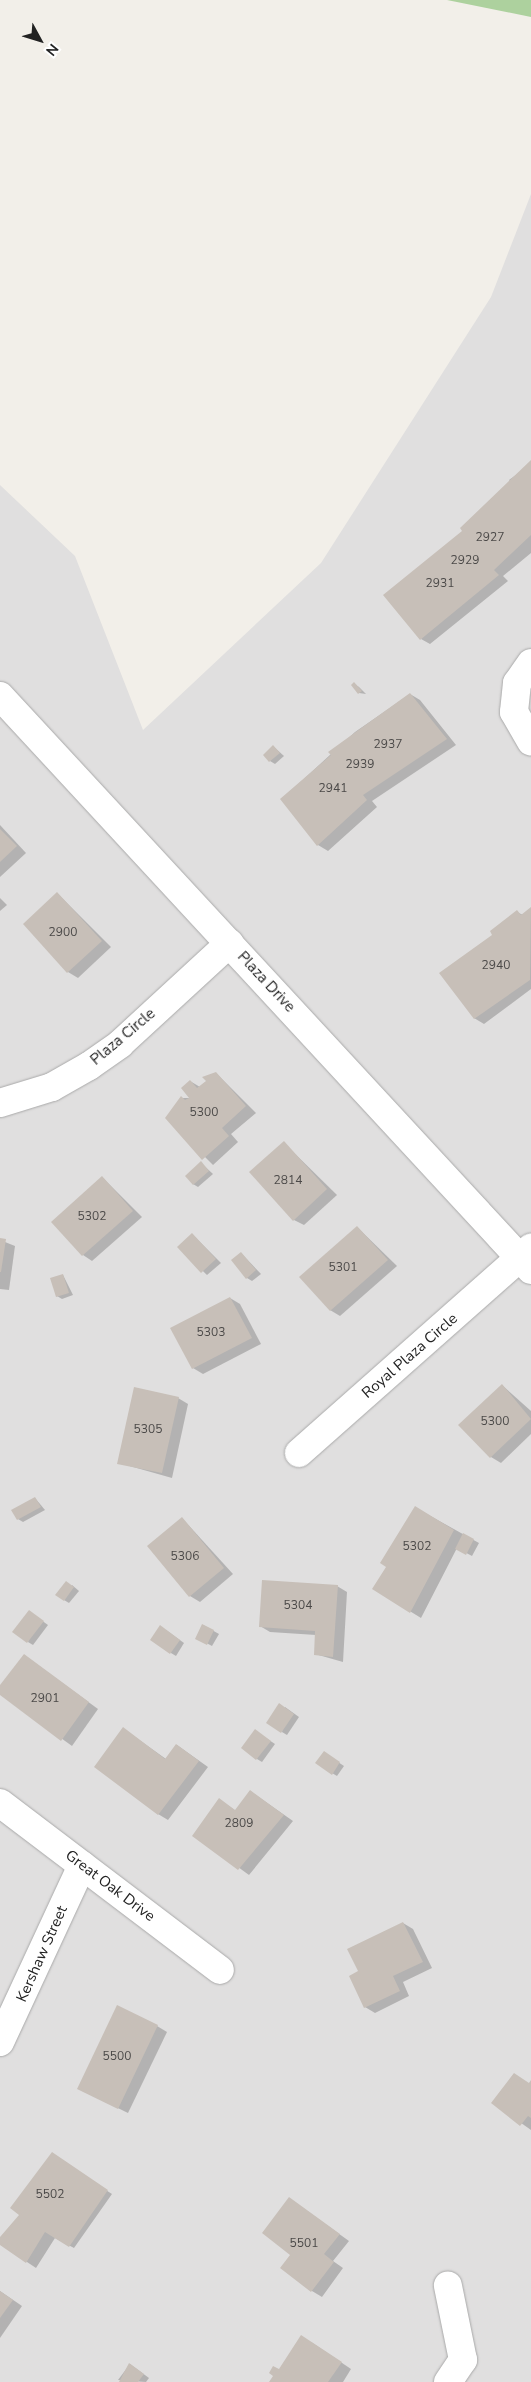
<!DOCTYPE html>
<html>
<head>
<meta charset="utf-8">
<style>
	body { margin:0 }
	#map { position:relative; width:531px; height:2382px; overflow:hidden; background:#f2efe9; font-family:"Nunito Sans",sans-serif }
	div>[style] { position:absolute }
	.residential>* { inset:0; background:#e0dfdf }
	.forest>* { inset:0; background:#add19e }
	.shadow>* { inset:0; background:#0003 }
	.building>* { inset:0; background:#c7bfb8 }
	.roads { filter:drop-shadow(0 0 1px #a9a9a9) drop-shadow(0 0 1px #a9a9a9) }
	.street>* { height:28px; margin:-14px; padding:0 14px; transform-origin:14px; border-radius:14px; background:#fff }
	span { translate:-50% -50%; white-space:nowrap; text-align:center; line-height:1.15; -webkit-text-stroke:4px #fff; paint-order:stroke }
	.number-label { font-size:12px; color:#4b4948 }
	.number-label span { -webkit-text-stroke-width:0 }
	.street-label { font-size:15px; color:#222 }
	.north { position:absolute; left:15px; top:15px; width:50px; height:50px; -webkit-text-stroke:4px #fff; paint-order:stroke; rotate:129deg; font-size:14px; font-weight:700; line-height:20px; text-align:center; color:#222 }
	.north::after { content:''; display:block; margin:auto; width:18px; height:22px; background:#222; clip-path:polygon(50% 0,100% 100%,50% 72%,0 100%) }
</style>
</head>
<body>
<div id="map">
	<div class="residential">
		<i style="clip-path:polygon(531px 194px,531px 2382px,0 2382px,0 485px,75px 556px,143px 730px,321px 563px,491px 297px)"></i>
	</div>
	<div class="forest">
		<i style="clip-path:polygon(447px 0,531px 0,531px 17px)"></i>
	</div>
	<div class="shadow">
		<i style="clip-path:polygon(531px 464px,531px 553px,503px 576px,508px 581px,430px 644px,421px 639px,464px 531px,511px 483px,509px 480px)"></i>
		<i style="clip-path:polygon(354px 684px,359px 687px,366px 694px,359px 693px)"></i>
		<i style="clip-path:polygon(410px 694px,420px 700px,456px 745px,372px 801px,377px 807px,328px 851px,318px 845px,282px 799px,355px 732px)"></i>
		<i style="clip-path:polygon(274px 747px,284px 756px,275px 764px,270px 761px)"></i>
		<i style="clip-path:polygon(0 825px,26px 853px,0 877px)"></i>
		<i style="clip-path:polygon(58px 894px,111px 947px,78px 978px,68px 972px)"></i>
		<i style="clip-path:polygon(0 898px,7px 905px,0 911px)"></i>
		<i style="clip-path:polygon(531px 908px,531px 989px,484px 1024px,474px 1018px,494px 935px,517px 912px,523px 915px)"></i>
		<i style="clip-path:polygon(216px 1073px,256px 1113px,231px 1134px,238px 1142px,213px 1165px,166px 1118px,182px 1098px,191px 1098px,190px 1081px,200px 1087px)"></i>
		<i style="clip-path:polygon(284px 1143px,337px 1195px,304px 1225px,294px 1220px)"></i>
		<i style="clip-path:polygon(201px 1163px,213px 1174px,198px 1187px,193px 1184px)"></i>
		<i style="clip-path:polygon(103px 1178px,142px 1217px,92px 1261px,83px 1255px)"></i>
		<i style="clip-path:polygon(357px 1227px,397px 1266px,340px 1316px,330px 1310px)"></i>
		<i style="clip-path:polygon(192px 1234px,221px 1263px,207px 1275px,178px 1247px)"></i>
		<i style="clip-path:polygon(0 1240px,15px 1246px,9px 1290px,0 1289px)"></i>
		<i style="clip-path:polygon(241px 1253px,261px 1274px,252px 1281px,247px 1278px)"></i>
		<i style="clip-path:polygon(63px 1275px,73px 1295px,62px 1299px,57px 1296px)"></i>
		<i style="clip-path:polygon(230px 1298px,240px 1304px,261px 1344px,203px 1374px,193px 1368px)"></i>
		<i style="clip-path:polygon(502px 1385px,531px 1411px,531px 1434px,501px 1463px,491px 1457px)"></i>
		<i style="clip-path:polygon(178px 1398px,188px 1404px,172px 1478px,119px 1463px)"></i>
		<i style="clip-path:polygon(35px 1498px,45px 1510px,23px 1522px,18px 1519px)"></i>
		<i style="clip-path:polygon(425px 1513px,479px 1543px,472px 1556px,457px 1548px,421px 1618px,374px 1589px)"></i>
		<i style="clip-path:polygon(182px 1518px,233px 1574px,200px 1602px,190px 1596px)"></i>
		<i style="clip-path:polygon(72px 1585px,79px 1591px,69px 1603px,64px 1600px)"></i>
		<i style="clip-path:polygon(337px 1586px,347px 1592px,343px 1662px,315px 1654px,316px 1635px,270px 1632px,260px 1626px)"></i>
		<i style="clip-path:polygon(34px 1615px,48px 1625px,33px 1645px,28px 1642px)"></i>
		<i style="clip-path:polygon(203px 1625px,219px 1634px,212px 1646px,197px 1638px)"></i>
		<i style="clip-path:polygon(166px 1630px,184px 1643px,176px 1656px,171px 1653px)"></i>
		<i style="clip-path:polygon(24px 1655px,98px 1709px,72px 1746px,0 1694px)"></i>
		<i style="clip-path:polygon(285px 1707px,299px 1717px,287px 1735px,282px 1732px)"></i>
		<i style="clip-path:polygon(124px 1729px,166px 1759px,177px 1745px,208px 1767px,168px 1820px,158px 1814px)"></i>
		<i style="clip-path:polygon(260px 1734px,275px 1744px,262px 1762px,257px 1759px)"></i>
		<i style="clip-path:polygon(329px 1756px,344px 1766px,337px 1776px,332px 1773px)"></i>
		<i style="clip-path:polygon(250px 1791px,293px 1821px,249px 1875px,194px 1835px,220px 1800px,236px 1811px)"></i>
		<i style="clip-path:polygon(403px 1923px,413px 1929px,432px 1968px,403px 1982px,409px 1996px,375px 2013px,365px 2007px,360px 1972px)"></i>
		<i style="clip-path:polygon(157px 2026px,167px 2032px,128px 2113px,87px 2093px)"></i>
		<i style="clip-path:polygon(531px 2082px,531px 2130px,493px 2103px)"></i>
		<i style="clip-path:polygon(101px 2187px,112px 2194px,74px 2248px,55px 2238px,36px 2268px,0 2244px,0 2240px)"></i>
		<i style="clip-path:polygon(289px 2198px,349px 2241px,333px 2261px,343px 2268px,322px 2297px,312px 2291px,292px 2254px)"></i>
		<i style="clip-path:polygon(0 2291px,22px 2306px,0 2338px)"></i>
		<i style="clip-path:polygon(311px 2342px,351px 2369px,343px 2382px,270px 2382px)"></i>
		<i style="clip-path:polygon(130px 2364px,149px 2378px,146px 2382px,118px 2380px)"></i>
	</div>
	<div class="building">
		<i style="clip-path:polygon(531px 460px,531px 535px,494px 570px,499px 575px,420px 640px,383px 595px,462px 531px,460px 528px)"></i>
		<i style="clip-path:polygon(354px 682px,362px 691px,358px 694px,351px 685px)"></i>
		<i style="clip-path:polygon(410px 693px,447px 739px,363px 795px,367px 800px,317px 846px,280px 799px,331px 755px,328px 752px)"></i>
		<i style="clip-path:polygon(273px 745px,280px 753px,269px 762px,263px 755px)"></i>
		<i style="clip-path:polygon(0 829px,17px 846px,0 862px)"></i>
		<i style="clip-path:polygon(57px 892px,102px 941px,67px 973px,23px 924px)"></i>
		<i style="clip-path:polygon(531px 907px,530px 980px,474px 1019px,439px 973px,492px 935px,490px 931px,517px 910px,521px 915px)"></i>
		<i style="clip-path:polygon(216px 1072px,246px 1106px,222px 1128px,229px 1136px,202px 1160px,165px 1118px,181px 1096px,185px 1100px,189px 1098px,181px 1088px,190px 1080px,197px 1088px,206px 1081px,202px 1077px)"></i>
		<i style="clip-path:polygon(284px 1141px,327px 1189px,293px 1221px,249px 1172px)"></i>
		<i style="clip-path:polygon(201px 1161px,209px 1171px,193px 1185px,185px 1176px)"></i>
		<i style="clip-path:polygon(102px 1176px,133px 1211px,82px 1256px,51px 1222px)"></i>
		<i style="clip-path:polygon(357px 1226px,388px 1260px,330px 1311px,299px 1277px)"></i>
		<i style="clip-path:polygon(192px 1233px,216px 1259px,201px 1273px,177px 1247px)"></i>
		<i style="clip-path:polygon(0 1238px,6px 1239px,1px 1272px,0 1272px)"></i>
		<i style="clip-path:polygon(241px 1252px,256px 1270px,246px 1279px,231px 1260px)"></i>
		<i style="clip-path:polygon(63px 1274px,69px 1293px,56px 1297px,50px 1278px)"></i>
		<i style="clip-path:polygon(230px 1297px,252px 1338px,192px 1369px,170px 1328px)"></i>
		<i style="clip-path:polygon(502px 1384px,531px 1419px,490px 1458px,458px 1425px)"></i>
		<i style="clip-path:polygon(134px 1387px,179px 1397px,162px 1473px,117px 1464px)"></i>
		<i style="clip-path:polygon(35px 1497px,41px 1507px,17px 1520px,11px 1510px)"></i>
		<i style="clip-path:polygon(415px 1506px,454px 1530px,410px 1613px,372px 1589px,386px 1567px,380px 1563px)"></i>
		<i style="clip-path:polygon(182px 1517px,224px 1568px,189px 1597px,147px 1546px)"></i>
		<i style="clip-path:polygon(463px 1533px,474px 1539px,466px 1555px,455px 1549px)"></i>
		<i style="clip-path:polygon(262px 1580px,338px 1585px,333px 1657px,314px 1655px,315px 1631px,259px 1627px)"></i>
		<i style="clip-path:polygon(66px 1581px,74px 1587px,64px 1601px,55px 1595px)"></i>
		<i style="clip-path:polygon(29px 1610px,44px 1621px,27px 1643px,12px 1632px)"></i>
		<i style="clip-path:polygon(202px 1624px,214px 1630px,207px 1645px,195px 1639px)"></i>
		<i style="clip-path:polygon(160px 1625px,180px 1640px,170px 1654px,150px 1640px)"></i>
		<i style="clip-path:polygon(24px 1654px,89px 1702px,61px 1741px,0 1695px,0 1685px)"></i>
		<i style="clip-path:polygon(279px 1703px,294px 1714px,281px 1733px,266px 1723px)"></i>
		<i style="clip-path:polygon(123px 1727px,165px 1759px,176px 1744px,199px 1761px,158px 1815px,94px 1767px)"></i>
		<i style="clip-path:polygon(255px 1729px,271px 1741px,256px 1760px,241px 1748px)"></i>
		<i style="clip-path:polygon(324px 1751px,340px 1762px,332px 1775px,315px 1763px)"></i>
		<i style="clip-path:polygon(250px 1790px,284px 1815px,238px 1870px,192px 1836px,219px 1798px,235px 1810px)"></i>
		<i style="clip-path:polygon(403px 1922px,423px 1962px,393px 1976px,400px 1991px,364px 2008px,349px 1976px,358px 1971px,347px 1949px)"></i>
		<i style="clip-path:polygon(117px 2005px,158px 2025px,118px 2109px,77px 2089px)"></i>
		<i style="clip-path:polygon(514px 2073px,529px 2083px,531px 2080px,531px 2118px,528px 2116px,520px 2126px,491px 2103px)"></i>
		<i style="clip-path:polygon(52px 2152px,108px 2190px,69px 2247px,45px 2232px,26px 2263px,0 2245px,0 2237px,19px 2215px,10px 2208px)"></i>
		<i style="clip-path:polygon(289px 2197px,340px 2234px,324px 2254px,334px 2262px,311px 2292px,280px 2268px,290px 2255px,262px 2233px)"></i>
		<i style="clip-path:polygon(0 2291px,13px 2300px,0 2318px)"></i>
		<i style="clip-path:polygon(301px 2335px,342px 2362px,328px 2382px,269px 2382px,273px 2376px,269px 2373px,273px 2366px,279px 2369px)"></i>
		<i style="clip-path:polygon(129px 2363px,144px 2374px,138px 2382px,119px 2382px)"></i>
	</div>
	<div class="roads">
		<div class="street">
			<i style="left:531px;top:663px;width:24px;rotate:125deg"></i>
			<i style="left:517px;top:683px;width:29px;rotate:96deg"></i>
			<i style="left:514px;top:712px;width:34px;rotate:60deg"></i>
			<i style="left:0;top:696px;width:782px;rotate:47.23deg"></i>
			<i style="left:0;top:1103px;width:54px;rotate:-17.1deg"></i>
			<i style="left:52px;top:1087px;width:43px;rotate:-29.6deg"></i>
			<i style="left:89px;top:1066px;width:38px;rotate:-35deg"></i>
			<i style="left:120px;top:1044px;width:149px;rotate:-42.6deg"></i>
			<i style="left:299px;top:1453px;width:310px;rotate:-41.5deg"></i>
			<i style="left:0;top:1803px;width:276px;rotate:37.2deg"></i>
			<i style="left:0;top:2042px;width:195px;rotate:-65.1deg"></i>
			<i style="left:448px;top:2382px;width:27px;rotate:-56deg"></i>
			<i style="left:463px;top:2360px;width:76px;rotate:-101.5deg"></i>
		</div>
	</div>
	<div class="number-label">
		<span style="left:490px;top:538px">2927</span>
		<span style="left:465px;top:561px">2929</span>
		<span style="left:440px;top:584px">2931</span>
		<span style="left:388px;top:745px">2937</span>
		<span style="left:360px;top:765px">2939</span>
		<span style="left:333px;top:789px">2941</span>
		<span style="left:63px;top:933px">2900</span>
		<span style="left:496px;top:966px">2940</span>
		<span style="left:204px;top:1113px">5300</span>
		<span style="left:288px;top:1181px">2814</span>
		<span style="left:92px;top:1217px">5302</span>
		<span style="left:343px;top:1268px">5301</span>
		<span style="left:211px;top:1333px">5303</span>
		<span style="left:495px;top:1422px">5300</span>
		<span style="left:148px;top:1430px">5305</span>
		<span style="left:417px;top:1547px">5302</span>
		<span style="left:185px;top:1557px">5306</span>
		<span style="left:298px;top:1606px">5304</span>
		<span style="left:45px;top:1699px">2901</span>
		<span style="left:239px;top:1824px">2809</span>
		<span style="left:117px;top:2057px">5500</span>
		<span style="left:50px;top:2195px">5502</span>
		<span style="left:304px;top:2244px">5501</span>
	</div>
	<div class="street-label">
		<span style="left:266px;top:982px;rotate:47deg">Plaza Drive</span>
		<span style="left:123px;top:1037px;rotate:-40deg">Plaza Circle</span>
		<span style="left:410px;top:1356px;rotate:-41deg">Royal Plaza Circle</span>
		<span style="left:110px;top:1886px;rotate:37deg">Great Oak Drive</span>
		<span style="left:42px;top:1954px;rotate:-66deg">Kershaw Street</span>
	</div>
	<div class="north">N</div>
</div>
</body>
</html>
